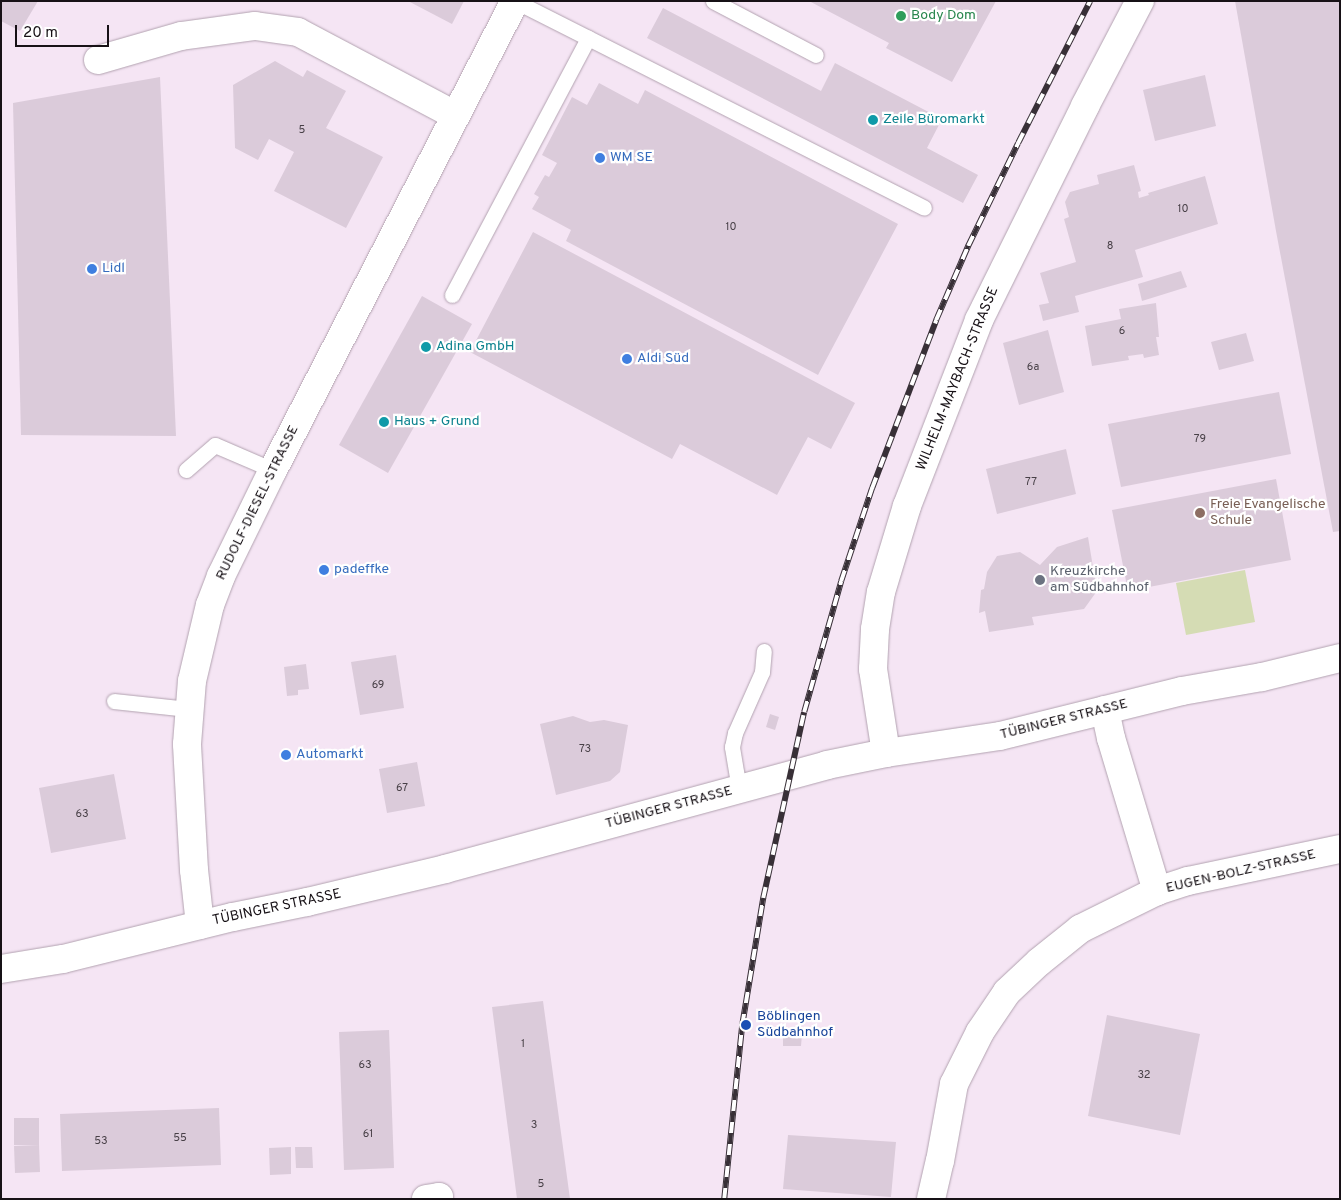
<!DOCTYPE html>
<html>
<head>
<meta charset="utf-8">
<style>
	body { margin:0 }
	#map { position:relative; width:1341px; height:1200px; overflow:hidden; background:#f5e5f4; font-family:Overpass,sans-serif }
	div>[style] { position:absolute }
	.green>* { inset:0; background:#d5dcb4 }
	.building>* { inset:0; background:#dbcbda }
	.roads { filter:drop-shadow(0 0 1px #b2a2b0) drop-shadow(0 0 1px #b2a2b0) }
	.service>* { height:15px; margin:-7.5px; padding:0 7.5px; transform-origin:7.5px; border-radius:7.5px; background:#fff }
	.minor>* { height:28px; margin:-14px; padding:0 14px; transform-origin:14px; border-radius:14px; background:#fff }
	.tertiary>* { height:28px; margin:-14px; padding:0 14px; transform-origin:14px; border-radius:14px; background:#fff }
	.secondary>* { height:28px; margin:-14px; padding:0 14px; transform-origin:14px; border-radius:14px; background:#fff }
	.rail>* { height:5.5px; margin-top:-2.75px; transform-origin:0; background:repeating-linear-gradient(90deg,#fff 0 11px,#383037 0 22px); box-sizing:border-box; border-block:1px solid #383037 }
	.dots>* { width:14px; height:14px; translate:-50% -50%; box-sizing:border-box; border:2px solid #fff; border-radius:50% }
	span { translate:-50% -50%; white-space:nowrap; text-align:center; line-height:1.15; -webkit-text-stroke:4.5px #fff; paint-order:stroke }
	.number-label { font-size:11px; color:#484047 }
	.number-label span { -webkit-text-stroke-width:0 }
	.leisure-label { font-size:14px; color:#27864d }
	.left { translate:0 -50%; text-align:left }
	.culture-label { font-size:14px; color:#0d838f }
	.shop-label { font-size:14px; color:#366cbe }
	.street-label { font-size:14px; color:#171116 }
	.education-label { font-size:14px; color:#785e54 }
	.worship-label { font-size:14px; color:#5b616d }
	.transit-label { font-size:14px; color:#164399 }
	.frame { position:absolute; inset:0; border:2px solid #171116; pointer-events:none }
	.scale { position:absolute; left:15px; top:25px; width:94px; height:22px; box-sizing:border-box; border:2px solid #171116; border-top:0; padding-left:6px; font-size:15px; line-height:18px; white-space:nowrap; color:#171116; -webkit-text-stroke:4px #fff; paint-order:stroke }
</style>
</head>
<body>
<div id="map">
	<div class="green">
		<i style="clip-path:polygon(1245px 570px,1255px 622px,1186px 635px,1176px 583px)"></i>
	</div>
	<div class="building">
		<i style="clip-path:polygon(1px 1px,38px 1px,20px 31px,1px 21px)"></i>
		<i style="clip-path:polygon(408px 1px,464px 1px,452px 24px)"></i>
		<i style="clip-path:polygon(809px 1px,996px 1px,952px 82px,886px 48px,889px 43px)"></i>
		<i style="clip-path:polygon(1235px 1px,1340px 1px,1340px 531px,1333px 532px,1276px 231px)"></i>
		<i style="clip-path:polygon(663px 8px,821px 91px,835px 63px,942px 119px,927px 148px,978px 175px,963px 203px,647px 38px)"></i>
		<i style="clip-path:polygon(275px 61px,303px 77px,307px 70px,346px 91px,326px 128px,383px 157px,346px 228px,274px 191px,294px 152px,269px 139px,258px 160px,235px 148px,233px 85px)"></i>
		<i style="clip-path:polygon(1205px 75px,1216px 126px,1155px 141px,1143px 90px)"></i>
		<i style="clip-path:polygon(160px 77px,176px 436px,21px 435px,13px 103px)"></i>
		<i style="clip-path:polygon(599px 83px,638px 104px,645px 90px,898px 224px,818px 375px,566px 241px,571px 230px,532px 209px,539px 197px,534px 194px,545px 175px,549px 177px,557px 163px,542px 155px,572px 97px,587px 105px)"></i>
		<i style="clip-path:polygon(1134px 165px,1141px 191px,1138px 192px,1139px 198px,1149px 195px,1148px 193px,1205px 176px,1218px 224px,1135px 250px,1143px 277px,1075px 296px,1079px 312px,1043px 321px,1039px 305px,1049px 303px,1040px 273px,1076px 262px,1064px 219px,1069px 217px,1065px 202px,1070px 192px,1099px 184px,1097px 175px)"></i>
		<i style="clip-path:polygon(533px 232px,855px 403px,831px 449px,808px 437px,777px 495px,680px 444px,672px 459px,470px 352px)"></i>
		<i style="clip-path:polygon(1181px 271px,1187px 287px,1142px 301px,1138px 284px)"></i>
		<i style="clip-path:polygon(422px 296px,472px 324px,388px 473px,339px 445px)"></i>
		<i style="clip-path:polygon(1156px 303px,1159px 337px,1156px 337px,1159px 355px,1144px 358px,1143px 354px,1128px 356px,1129px 360px,1092px 366px,1085px 326px,1121px 319px,1119px 309px)"></i>
		<i style="clip-path:polygon(1048px 330px,1064px 392px,1019px 405px,1003px 343px)"></i>
		<i style="clip-path:polygon(1246px 333px,1254px 361px,1219px 370px,1211px 342px)"></i>
		<i style="clip-path:polygon(1279px 392px,1291px 454px,1121px 487px,1108px 424px)"></i>
		<i style="clip-path:polygon(1066px 449px,1076px 494px,997px 514px,986px 469px)"></i>
		<i style="clip-path:polygon(1276px 479px,1291px 560px,1128px 591px,1112px 510px)"></i>
		<i style="clip-path:polygon(1088px 537px,1097px 591px,1084px 609px,1032px 617px,1034px 625px,989px 632px,985px 611px,979px 613px,981px 590px,984px 589px,987px 572px,997px 556px,1020px 552px,1040px 565px,1057px 547px)"></i>
		<i style="clip-path:polygon(396px 655px,404px 708px,360px 715px,351px 662px)"></i>
		<i style="clip-path:polygon(306px 664px,309px 689px,298px 690px,298px 695px,287px 696px,284px 667px)"></i>
		<i style="clip-path:polygon(770px 714px,779px 717px,775px 730px,766px 727px)"></i>
		<i style="clip-path:polygon(573px 716px,590px 722px,604px 720px,628px 725px,620px 772px,610px 781px,556px 795px,540px 724px)"></i>
		<i style="clip-path:polygon(417px 762px,425px 806px,387px 813px,379px 769px)"></i>
		<i style="clip-path:polygon(114px 774px,126px 839px,51px 853px,39px 788px)"></i>
		<i style="clip-path:polygon(543px 1001px,565px 1162px,570px 1199px,517px 1199px,513px 1168px,492px 1007px)"></i>
		<i style="clip-path:polygon(1107px 1015px,1200px 1034px,1180px 1135px,1088px 1116px)"></i>
		<i style="clip-path:polygon(389px 1030px,394px 1168px,344px 1170px,339px 1032px)"></i>
		<i style="clip-path:polygon(783px 1034px,802px 1034px,801px 1046px,783px 1046px)"></i>
		<i style="clip-path:polygon(219px 1108px,221px 1165px,62px 1171px,60px 1114px)"></i>
		<i style="clip-path:polygon(14px 1118px,39px 1118px,39px 1145px,14px 1145px)"></i>
		<i style="clip-path:polygon(788px 1135px,896px 1142px,891px 1197px,783px 1189px)"></i>
		<i style="clip-path:polygon(39px 1145px,40px 1172px,15px 1173px,14px 1146px)"></i>
		<i style="clip-path:polygon(291px 1147px,291px 1174px,270px 1175px,269px 1148px)"></i>
		<i style="clip-path:polygon(295px 1147px,312px 1147px,313px 1168px,296px 1168px)"></i>
	</div>
	<div class="roads">
		<div class="service">
			<i style="left:515px;top:1px;width:458px;rotate:26.8deg"></i>
			<i style="left:713px;top:1px;width:116px;rotate:27.7deg"></i>
			<i style="left:452px;top:295px;width:291px;rotate:-62.1deg"></i>
			<i style="left:186px;top:470px;width:38px;rotate:-41deg"></i>
			<i style="left:215px;top:445px;width:63px;rotate:23.3deg"></i>
			<i style="left:114px;top:701px;width:74px;rotate:6.2deg"></i>
			<i style="left:739px;top:789px;width:43px;rotate:-99.5deg"></i>
			<i style="left:732px;top:747px;width:14px;rotate:-78deg"></i>
			<i style="left:735px;top:733px;width:67px;rotate:-66.1deg"></i>
			<i style="left:762px;top:672px;width:21px;rotate:-85deg"></i>
		</div>
		<div class="minor">
			<i style="left:98px;top:60px;width:86px;rotate:-16.1deg"></i>
			<i style="left:181px;top:36px;width:75px;rotate:-7.7deg"></i>
			<i style="left:255px;top:26px;width:43px;rotate:7.9deg"></i>
			<i style="left:298px;top:32px;width:178px;rotate:27.9deg"></i>
			<i style="left:1105px;top:710px;width:29px;rotate:78deg"></i>
			<i style="left:1111px;top:738px;width:160px;rotate:73.3deg"></i>
			<i style="left:886px;top:753px;width:85px;rotate:-98.8deg"></i>
			<i style="left:873px;top:669px;width:40px;rotate:-87.1deg"></i>
			<i style="left:875px;top:629px;width:37px;rotate:-81deg"></i>
			<i style="left:881px;top:592px;width:90px;rotate:-73.2deg"></i>
			<i style="left:907px;top:506px;width:199px;rotate:-68.8deg"></i>
			<i style="left:979px;top:320px;width:239px;rotate:-63.6deg"></i>
			<i style="left:1085px;top:106px;width:119px;rotate:-62.4deg"></i>
			<i style="left:426px;top:1199px;width:13px;rotate:-9deg"></i>
			<i style="left:439px;top:1197px;width:2px;rotate:90deg"></i>
			<i style="left:931px;top:1199px;width:39px;rotate:-77deg"></i>
			<i style="left:940px;top:1161px;width:78px;rotate:-79.7deg"></i>
			<i style="left:954px;top:1084px;width:58px;rotate:-63.4deg"></i>
			<i style="left:980px;top:1032px;width:48px;rotate:-56deg"></i>
			<i style="left:1007px;top:992px;width:44px;rotate:-43.2deg"></i>
			<i style="left:1039px;top:962px;width:53px;rotate:-38.8deg"></i>
			<i style="left:1080px;top:929px;width:86px;rotate:-26.3deg"></i>
			<i style="left:1157px;top:891px;width:33px;rotate:-18deg"></i>
			<i style="left:1188px;top:881px;width:155px;rotate:-11.9deg"></i>
		</div>
		<div class="tertiary">
			<i style="left:200px;top:925px;width:55px;rotate:-96.2deg"></i>
			<i style="left:194px;top:870px;width:126px;rotate:-93.2deg"></i>
			<i style="left:187px;top:744px;width:63px;rotate:-85.5deg"></i>
			<i style="left:192px;top:681px;width:78px;rotate:-76.7deg"></i>
			<i style="left:210px;top:605px;width:31px;rotate:-69deg"></i>
			<i style="left:221px;top:576px;width:118px;rotate:-63.9deg"></i>
			<i style="left:273px;top:470px;width:528px;rotate:-62.71deg"></i>
		</div>
		<div class="secondary">
			<i style="left:1px;top:969px;width:63px;rotate:-9.2deg"></i>
			<i style="left:63px;top:959px;width:175px;rotate:-13.9deg"></i>
			<i style="left:233px;top:917px;width:76px;rotate:-11.5deg"></i>
			<i style="left:307px;top:902px;width:142px;rotate:-13.4deg"></i>
			<i style="left:445px;top:869px;width:396px;rotate:-15.2deg"></i>
			<i style="left:827px;top:765px;width:60px;rotate:-11.5deg"></i>
			<i style="left:886px;top:753px;width:115px;rotate:-8.5deg"></i>
			<i style="left:1000px;top:736px;width:187px;rotate:-13.9deg"></i>
			<i style="left:1182px;top:691px;width:81px;rotate:-9.9deg"></i>
			<i style="left:1262px;top:677px;width:80px;rotate:-13.7deg"></i>
		</div>
	</div>
	<div class="rail">
		<i style="left:724px;top:1199px;width:175px;rotate:-84.1deg"></i>
		<i style="left:742px;top:1025px;width:129px;rotate:-80.6deg"></i>
		<i style="left:763px;top:898px;width:190px;rotate:-77.6deg"></i>
		<i style="left:804px;top:712px;width:136px;rotate:-74.2deg"></i>
		<i style="left:841px;top:581px;width:98px;rotate:-71.6deg"></i>
		<i style="left:872px;top:488px;width:180px;rotate:-69.1deg"></i>
		<i style="left:936px;top:320px;width:81px;rotate:-66.6deg"></i>
		<i style="left:968px;top:246px;width:114px;rotate:-64.1deg"></i>
		<i style="left:1018px;top:143px;width:159px;rotate:-63.1deg"></i>
	</div>
	<div class="dots">
		<i style="left:901px;top:16px;background:#2e9e5b"></i>
		<i style="left:873px;top:120px;background:#0f9aa8"></i>
		<i style="left:600px;top:158px;background:#3f7fe0"></i>
		<i style="left:92px;top:269px;background:#3f7fe0"></i>
		<i style="left:426px;top:347px;background:#0f9aa8"></i>
		<i style="left:627px;top:359px;background:#3f7fe0"></i>
		<i style="left:384px;top:422px;background:#0f9aa8"></i>
		<i style="left:1200px;top:513px;background:#8d6e63"></i>
		<i style="left:324px;top:570px;background:#3f7fe0"></i>
		<i style="left:1040px;top:580px;background:#6b7280"></i>
		<i style="left:286px;top:755px;background:#3f7fe0"></i>
		<i style="left:746px;top:1025px;background:#1a4fb4"></i>
	</div>
	<div class="number-label">
		<span style="left:302px;top:130px">5</span>
		<span style="left:1183px;top:209px">10</span>
		<span style="left:731px;top:227px">10</span>
		<span style="left:1110px;top:246px">8</span>
		<span style="left:1122px;top:331px">6</span>
		<span style="left:1033px;top:367px">6a</span>
		<span style="left:1200px;top:439px">79</span>
		<span style="left:1031px;top:482px">77</span>
		<span style="left:378px;top:685px">69</span>
		<span style="left:585px;top:749px">73</span>
		<span style="left:402px;top:788px">67</span>
		<span style="left:82px;top:814px">63</span>
		<span style="left:523px;top:1044px">1</span>
		<span style="left:365px;top:1065px">63</span>
		<span style="left:1144px;top:1075px">32</span>
		<span style="left:534px;top:1125px">3</span>
		<span style="left:368px;top:1134px">61</span>
		<span style="left:180px;top:1138px">55</span>
		<span style="left:101px;top:1141px">53</span>
		<span style="left:541px;top:1184px">5</span>
	</div>
	<div class="leisure-label">
		<span class="left" style="left:911px;top:16px">Body Dom</span>
	</div>
	<div class="culture-label">
		<span class="left" style="left:883px;top:120px">Zeile Büromarkt</span>
		<span class="left" style="left:436px;top:347px">Adina GmbH</span>
		<span class="left" style="left:394px;top:422px">Haus + Grund</span>
	</div>
	<div class="shop-label">
		<span class="left" style="left:610px;top:158px">WM SE</span>
		<span class="left" style="left:102px;top:269px">Lidl</span>
		<span class="left" style="left:637px;top:359px">Aldi Süd</span>
		<span class="left" style="left:334px;top:570px">padeffke</span>
		<span class="left" style="left:296px;top:755px">Automarkt</span>
	</div>
	<div class="street-label">
		<span style="left:958px;top:379px;rotate:-68deg">WILHELM-MAYBACH-STRASSE</span>
		<span style="left:258px;top:503px;rotate:-64deg">RUDOLF-DIESEL-STRASSE</span>
		<span style="left:1064px;top:720px;rotate:-14deg">TÜBINGER STRASSE</span>
		<span style="left:669px;top:808px;rotate:-15deg">TÜBINGER STRASSE</span>
		<span style="left:1241px;top:872px;rotate:-13deg">EUGEN-BOLZ-STRASSE</span>
		<span style="left:277px;top:908px;rotate:-12deg">TÜBINGER STRASSE</span>
	</div>
	<div class="education-label">
		<span class="left" style="left:1210px;top:513px">Freie Evangelische<br>Schule</span>
	</div>
	<div class="worship-label">
		<span class="left" style="left:1050px;top:580px">Kreuzkirche<br>am Südbahnhof</span>
	</div>
	<div class="transit-label">
		<span class="left" style="left:757px;top:1025px">Böblingen<br>Südbahnhof</span>
	</div>
	<div class="frame"></div>
	<div class="scale">20 m</div>
</div>
</body>
</html>
